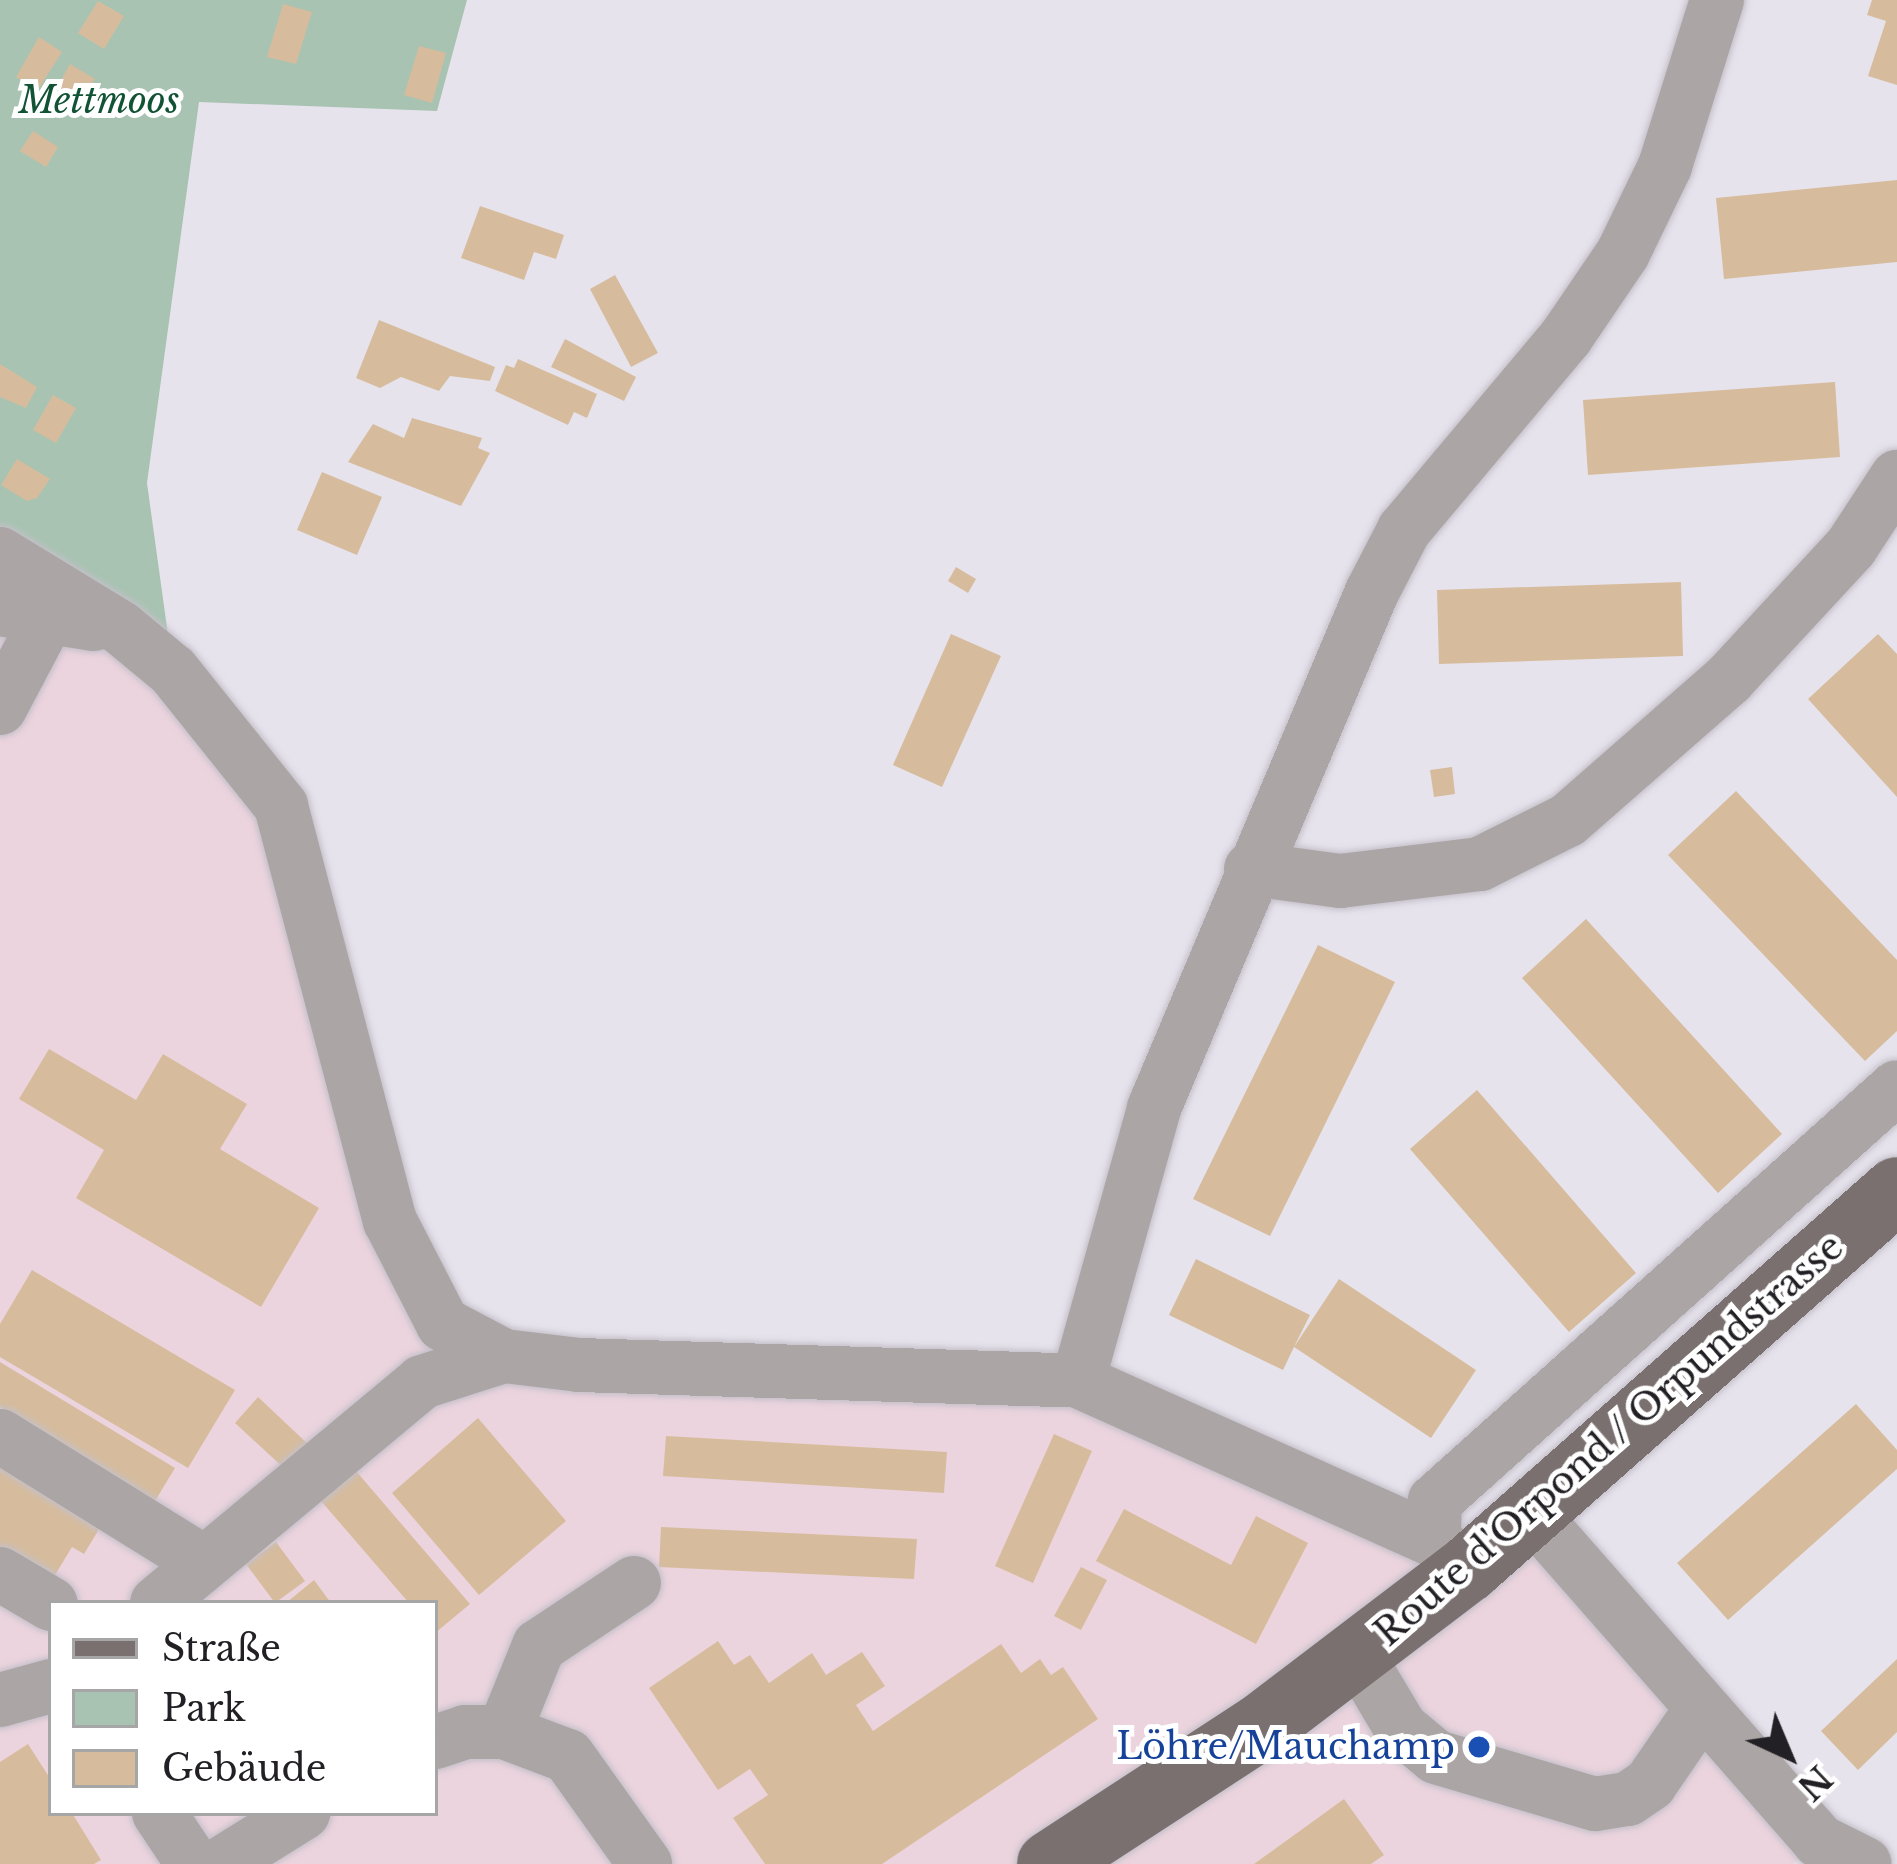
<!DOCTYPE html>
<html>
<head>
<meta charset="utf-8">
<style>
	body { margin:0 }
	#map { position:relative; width:1897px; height:1864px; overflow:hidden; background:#e7e3ed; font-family:"Libre Baskerville",serif }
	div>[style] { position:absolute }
	.industrial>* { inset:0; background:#ecd4de }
	.green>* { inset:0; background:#a8c3b2 }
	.building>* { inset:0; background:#d6bc9d }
	.roads { filter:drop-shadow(0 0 3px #c4c0c9) drop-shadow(0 0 3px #c4c0c9) }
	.minor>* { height:54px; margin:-27px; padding:0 27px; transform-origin:27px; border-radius:27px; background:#aba5a5 }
	.major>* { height:66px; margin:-33px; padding:0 33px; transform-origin:33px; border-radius:33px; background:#7a7070 }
	.dots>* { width:33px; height:33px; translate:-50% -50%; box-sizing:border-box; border:6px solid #fff; border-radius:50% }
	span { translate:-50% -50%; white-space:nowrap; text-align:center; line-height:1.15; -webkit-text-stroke:10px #fff; paint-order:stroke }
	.park-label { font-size:36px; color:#125335; font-style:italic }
	.street-label { font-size:36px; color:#222024 }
	.transit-label { font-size:36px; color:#164399 }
	.right { translate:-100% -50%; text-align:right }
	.legend { position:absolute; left:48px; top:1600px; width:390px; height:216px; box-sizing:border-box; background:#fff; border:3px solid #a7a6a7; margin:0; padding:15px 21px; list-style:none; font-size:36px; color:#222024 }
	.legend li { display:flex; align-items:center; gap:24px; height:60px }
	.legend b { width:60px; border:3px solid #a7a6a7 }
	.north { position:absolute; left:1729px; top:1696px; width:120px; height:120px; -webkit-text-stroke:9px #fff; paint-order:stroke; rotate:136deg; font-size:33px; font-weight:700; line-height:48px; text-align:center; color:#222024 }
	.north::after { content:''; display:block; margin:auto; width:42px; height:54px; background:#222024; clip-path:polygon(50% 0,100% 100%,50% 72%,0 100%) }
</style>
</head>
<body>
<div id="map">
	<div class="industrial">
		<i style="clip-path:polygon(evenodd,0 625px,121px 628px,281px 806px,390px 1221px,504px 1356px,1078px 1381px,1434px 1540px,1533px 1515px,1819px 1841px,1793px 1864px,0 1864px,0 625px,51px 1603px,435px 1603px,435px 1813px,51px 1813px,51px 1603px)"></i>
	</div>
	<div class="green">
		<i style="clip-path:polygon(0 0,467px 0,437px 111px,199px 102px,147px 483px,173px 671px,120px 628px,0 625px)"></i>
	</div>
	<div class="building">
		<i style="clip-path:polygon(1872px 0,1897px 0,1897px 85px,1868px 76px,1886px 21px,1867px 15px)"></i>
		<i style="clip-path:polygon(98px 1px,124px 16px,104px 49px,78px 33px)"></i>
		<i style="clip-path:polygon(283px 4px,312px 12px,296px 64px,267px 57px)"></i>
		<i style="clip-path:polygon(39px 37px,62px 52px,37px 91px,16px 77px)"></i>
		<i style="clip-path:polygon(419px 46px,446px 53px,432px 103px,404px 95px)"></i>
		<i style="clip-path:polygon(70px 64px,95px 79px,79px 105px,55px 91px)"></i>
		<i style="clip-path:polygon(33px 131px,58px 147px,46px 167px,20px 151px)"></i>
		<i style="clip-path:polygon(1897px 180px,1897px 262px,1724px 279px,1716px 198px)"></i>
		<i style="clip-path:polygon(480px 206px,564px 235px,556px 259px,534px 252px,524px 280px,461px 258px)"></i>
		<i style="clip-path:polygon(615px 275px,658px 353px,631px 367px,590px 289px)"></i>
		<i style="clip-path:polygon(379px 320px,495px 367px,490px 381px,450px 376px,439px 391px,401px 377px,380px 388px,356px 378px)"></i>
		<i style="clip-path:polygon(565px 339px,636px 377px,624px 401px,551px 367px)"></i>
		<i style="clip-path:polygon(518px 359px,597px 394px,587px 418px,574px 412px,568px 425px,495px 391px,506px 365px,514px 368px)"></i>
		<i style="clip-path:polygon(0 364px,37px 387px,26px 408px,0 397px)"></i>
		<i style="clip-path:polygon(1835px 382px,1840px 457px,1588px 475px,1583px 400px)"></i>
		<i style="clip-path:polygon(53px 395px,76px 408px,56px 443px,33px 430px)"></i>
		<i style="clip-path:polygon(412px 418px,482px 438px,478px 448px,490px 453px,461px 506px,348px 462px,373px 424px,404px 438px)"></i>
		<i style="clip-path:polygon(17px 459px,50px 479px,37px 498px,27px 501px,1px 485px)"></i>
		<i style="clip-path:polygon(322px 472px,382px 497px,357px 555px,297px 530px)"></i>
		<i style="clip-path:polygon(956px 567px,976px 579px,968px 593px,948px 581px)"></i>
		<i style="clip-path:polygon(1681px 582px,1683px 656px,1439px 664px,1437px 590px)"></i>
		<i style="clip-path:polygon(951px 634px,1001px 656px,942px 787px,893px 765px)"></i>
		<i style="clip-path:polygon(1878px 634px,1897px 654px,1897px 797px,1808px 699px)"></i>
		<i style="clip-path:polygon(1452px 767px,1455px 794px,1434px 797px,1430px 770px)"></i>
		<i style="clip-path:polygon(1736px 791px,1897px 960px,1897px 1031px,1865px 1061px,1668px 855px)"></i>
		<i style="clip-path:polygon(1586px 919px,1782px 1134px,1718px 1193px,1522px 978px)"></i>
		<i style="clip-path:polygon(1318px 945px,1395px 982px,1270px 1236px,1193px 1199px)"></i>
		<i style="clip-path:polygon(49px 1049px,136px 1100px,163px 1054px,247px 1104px,220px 1149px,319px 1208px,261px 1307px,76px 1198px,104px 1150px,19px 1099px)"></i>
		<i style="clip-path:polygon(1477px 1090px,1636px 1273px,1569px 1332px,1410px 1149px)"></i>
		<i style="clip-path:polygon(1196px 1259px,1310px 1315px,1294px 1347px,1339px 1279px,1476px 1370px,1431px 1438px,1294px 1347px,1283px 1370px,1169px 1315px)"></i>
		<i style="clip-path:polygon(32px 1270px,235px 1390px,188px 1468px,0 1357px,0 1324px)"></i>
		<i style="clip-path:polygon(0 1362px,175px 1468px,155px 1501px,0 1407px)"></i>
		<i style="clip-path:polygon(258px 1397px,310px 1446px,287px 1471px,235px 1423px)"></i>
		<i style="clip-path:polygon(1856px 1404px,1897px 1450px,1897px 1469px,1728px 1620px,1677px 1563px)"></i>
		<i style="clip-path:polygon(478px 1418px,566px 1521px,479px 1595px,392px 1493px)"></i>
		<i style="clip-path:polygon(1054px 1434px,1092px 1451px,1033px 1583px,995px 1566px)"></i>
		<i style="clip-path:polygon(666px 1436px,947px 1452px,944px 1493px,663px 1476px)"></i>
		<i style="clip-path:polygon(0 1460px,104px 1521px,84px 1554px,72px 1547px,52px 1580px,0 1549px)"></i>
		<i style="clip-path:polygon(350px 1464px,470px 1604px,435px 1633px,435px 1603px,409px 1603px,315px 1494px)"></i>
		<i style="clip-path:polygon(1124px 1509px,1231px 1565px,1256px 1516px,1308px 1543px,1256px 1644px,1096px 1561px)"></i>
		<i style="clip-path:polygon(661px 1527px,917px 1539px,914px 1579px,659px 1567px)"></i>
		<i style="clip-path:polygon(276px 1542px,305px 1581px,275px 1603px,246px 1564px)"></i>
		<i style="clip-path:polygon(1081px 1567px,1107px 1580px,1081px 1630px,1054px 1616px)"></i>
		<i style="clip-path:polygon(314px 1580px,331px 1603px,286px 1603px)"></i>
		<i style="clip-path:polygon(718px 1641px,734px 1665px,750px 1655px,769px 1683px,812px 1653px,826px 1675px,862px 1652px,885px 1686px,856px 1705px,873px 1731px,1001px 1644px,1021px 1673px,1040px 1659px,1051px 1675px,1063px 1667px,1098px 1719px,882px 1864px,765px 1864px,733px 1818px,768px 1795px,750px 1769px,718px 1790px,649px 1688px)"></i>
		<i style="clip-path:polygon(1897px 1659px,1897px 1732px,1858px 1770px,1821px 1731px)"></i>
		<i style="clip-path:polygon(28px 1744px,51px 1780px,51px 1813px,72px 1813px,101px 1860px,94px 1864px,0 1864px,0 1762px)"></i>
		<i style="clip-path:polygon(1344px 1799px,1384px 1855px,1371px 1864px,1254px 1864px)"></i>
	</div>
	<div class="roads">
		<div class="minor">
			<i style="left:0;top:554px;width:142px;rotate:31.4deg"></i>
			<i style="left:121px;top:628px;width:67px;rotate:39.6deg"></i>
			<i style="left:173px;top:671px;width:173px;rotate:51.3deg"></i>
			<i style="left:281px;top:806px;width:429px;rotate:75.3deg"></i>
			<i style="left:390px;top:1221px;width:116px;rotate:62.8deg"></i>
			<i style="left:443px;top:1324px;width:69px;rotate:27.7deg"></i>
			<i style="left:504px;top:1356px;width:76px;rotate:6.8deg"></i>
			<i style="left:579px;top:1365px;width:499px;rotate:1.8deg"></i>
			<i style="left:1078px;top:1381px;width:390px;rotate:24.1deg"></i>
			<i style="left:1434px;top:1540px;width:45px;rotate:40.5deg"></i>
			<i style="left:0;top:609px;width:95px;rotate:9.1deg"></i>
			<i style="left:0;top:708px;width:103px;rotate:-62.2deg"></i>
			<i style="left:1251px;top:869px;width:90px;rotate:7.7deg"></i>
			<i style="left:1340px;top:881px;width:141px;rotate:-6.9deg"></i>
			<i style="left:1480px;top:864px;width:98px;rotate:-26.6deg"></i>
			<i style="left:1568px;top:820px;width:213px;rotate:-41.2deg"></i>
			<i style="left:1728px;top:680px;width:181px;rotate:-47.2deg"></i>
			<i style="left:1851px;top:547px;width:84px;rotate:-56.7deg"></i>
			<i style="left:1078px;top:1381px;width:283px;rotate:-74.4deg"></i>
			<i style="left:1154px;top:1108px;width:560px;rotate:-67.1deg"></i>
			<i style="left:1372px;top:592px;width:70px;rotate:-62.7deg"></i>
			<i style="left:1404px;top:530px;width:252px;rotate:-50deg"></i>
			<i style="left:1566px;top:337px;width:102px;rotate:-55.8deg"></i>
			<i style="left:1623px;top:253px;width:97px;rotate:-64.2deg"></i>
			<i style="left:1665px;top:166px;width:174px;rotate:-72.6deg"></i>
			<i style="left:0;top:1436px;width:239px;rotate:31.8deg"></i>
			<i style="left:1533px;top:1515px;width:434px;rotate:48.7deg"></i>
			<i style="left:1819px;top:1841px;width:51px;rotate:26.6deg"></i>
			<i style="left:1434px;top:1540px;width:39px;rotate:-89deg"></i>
			<i style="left:1435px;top:1501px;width:620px;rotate:-41.86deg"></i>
			<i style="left:0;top:1574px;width:59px;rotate:30.5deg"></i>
			<i style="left:157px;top:1603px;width:345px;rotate:-39.8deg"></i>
			<i style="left:422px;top:1382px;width:86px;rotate:-17.6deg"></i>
			<i style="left:1358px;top:1656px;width:84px;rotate:59.2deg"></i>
			<i style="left:1401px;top:1728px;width:45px;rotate:39.6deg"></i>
			<i style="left:1436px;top:1757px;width:166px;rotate:16.5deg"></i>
			<i style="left:1595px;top:1804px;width:33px;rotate:-9deg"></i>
			<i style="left:1628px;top:1799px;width:27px;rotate:-34deg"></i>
			<i style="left:1650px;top:1784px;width:88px;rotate:-55.6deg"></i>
			<i style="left:0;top:1700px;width:53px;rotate:-15.4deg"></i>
			<i style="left:504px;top:1732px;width:93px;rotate:-67.9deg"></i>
			<i style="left:539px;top:1646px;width:114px;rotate:-33.6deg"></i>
			<i style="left:435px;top:1742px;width:32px;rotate:-18deg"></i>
			<i style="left:465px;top:1732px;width:39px"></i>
			<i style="left:504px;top:1732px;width:68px;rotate:20.6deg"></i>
			<i style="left:568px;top:1756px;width:133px;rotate:54.5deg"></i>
			<i style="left:159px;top:1813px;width:61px;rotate:56.3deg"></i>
			<i style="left:221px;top:1864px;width:97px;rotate:-31.9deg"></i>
		</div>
		<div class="major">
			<i style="left:1050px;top:1864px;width:249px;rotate:-33.1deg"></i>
			<i style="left:1259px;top:1728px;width:263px;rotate:-37.3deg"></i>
			<i style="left:1468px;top:1569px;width:572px;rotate:-41.46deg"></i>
		</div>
	</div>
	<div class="dots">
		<i style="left:1479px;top:1747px;background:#1a4fb4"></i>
	</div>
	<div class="park-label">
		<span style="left:99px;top:101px">Mettmoos</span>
	</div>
	<div class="street-label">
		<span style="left:1609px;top:1440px;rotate:-41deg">Route d'Orpond / Orpundstrasse</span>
	</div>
	<div class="transit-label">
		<span class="right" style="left:1455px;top:1747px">Löhre/Mauchamp</span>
	</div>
	<ul class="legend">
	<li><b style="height:15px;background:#7a7070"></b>Straße</li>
	<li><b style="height:33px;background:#a8c3b2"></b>Park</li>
	<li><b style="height:33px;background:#d6bc9d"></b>Gebäude</li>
	</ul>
	<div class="north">N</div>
</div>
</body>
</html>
